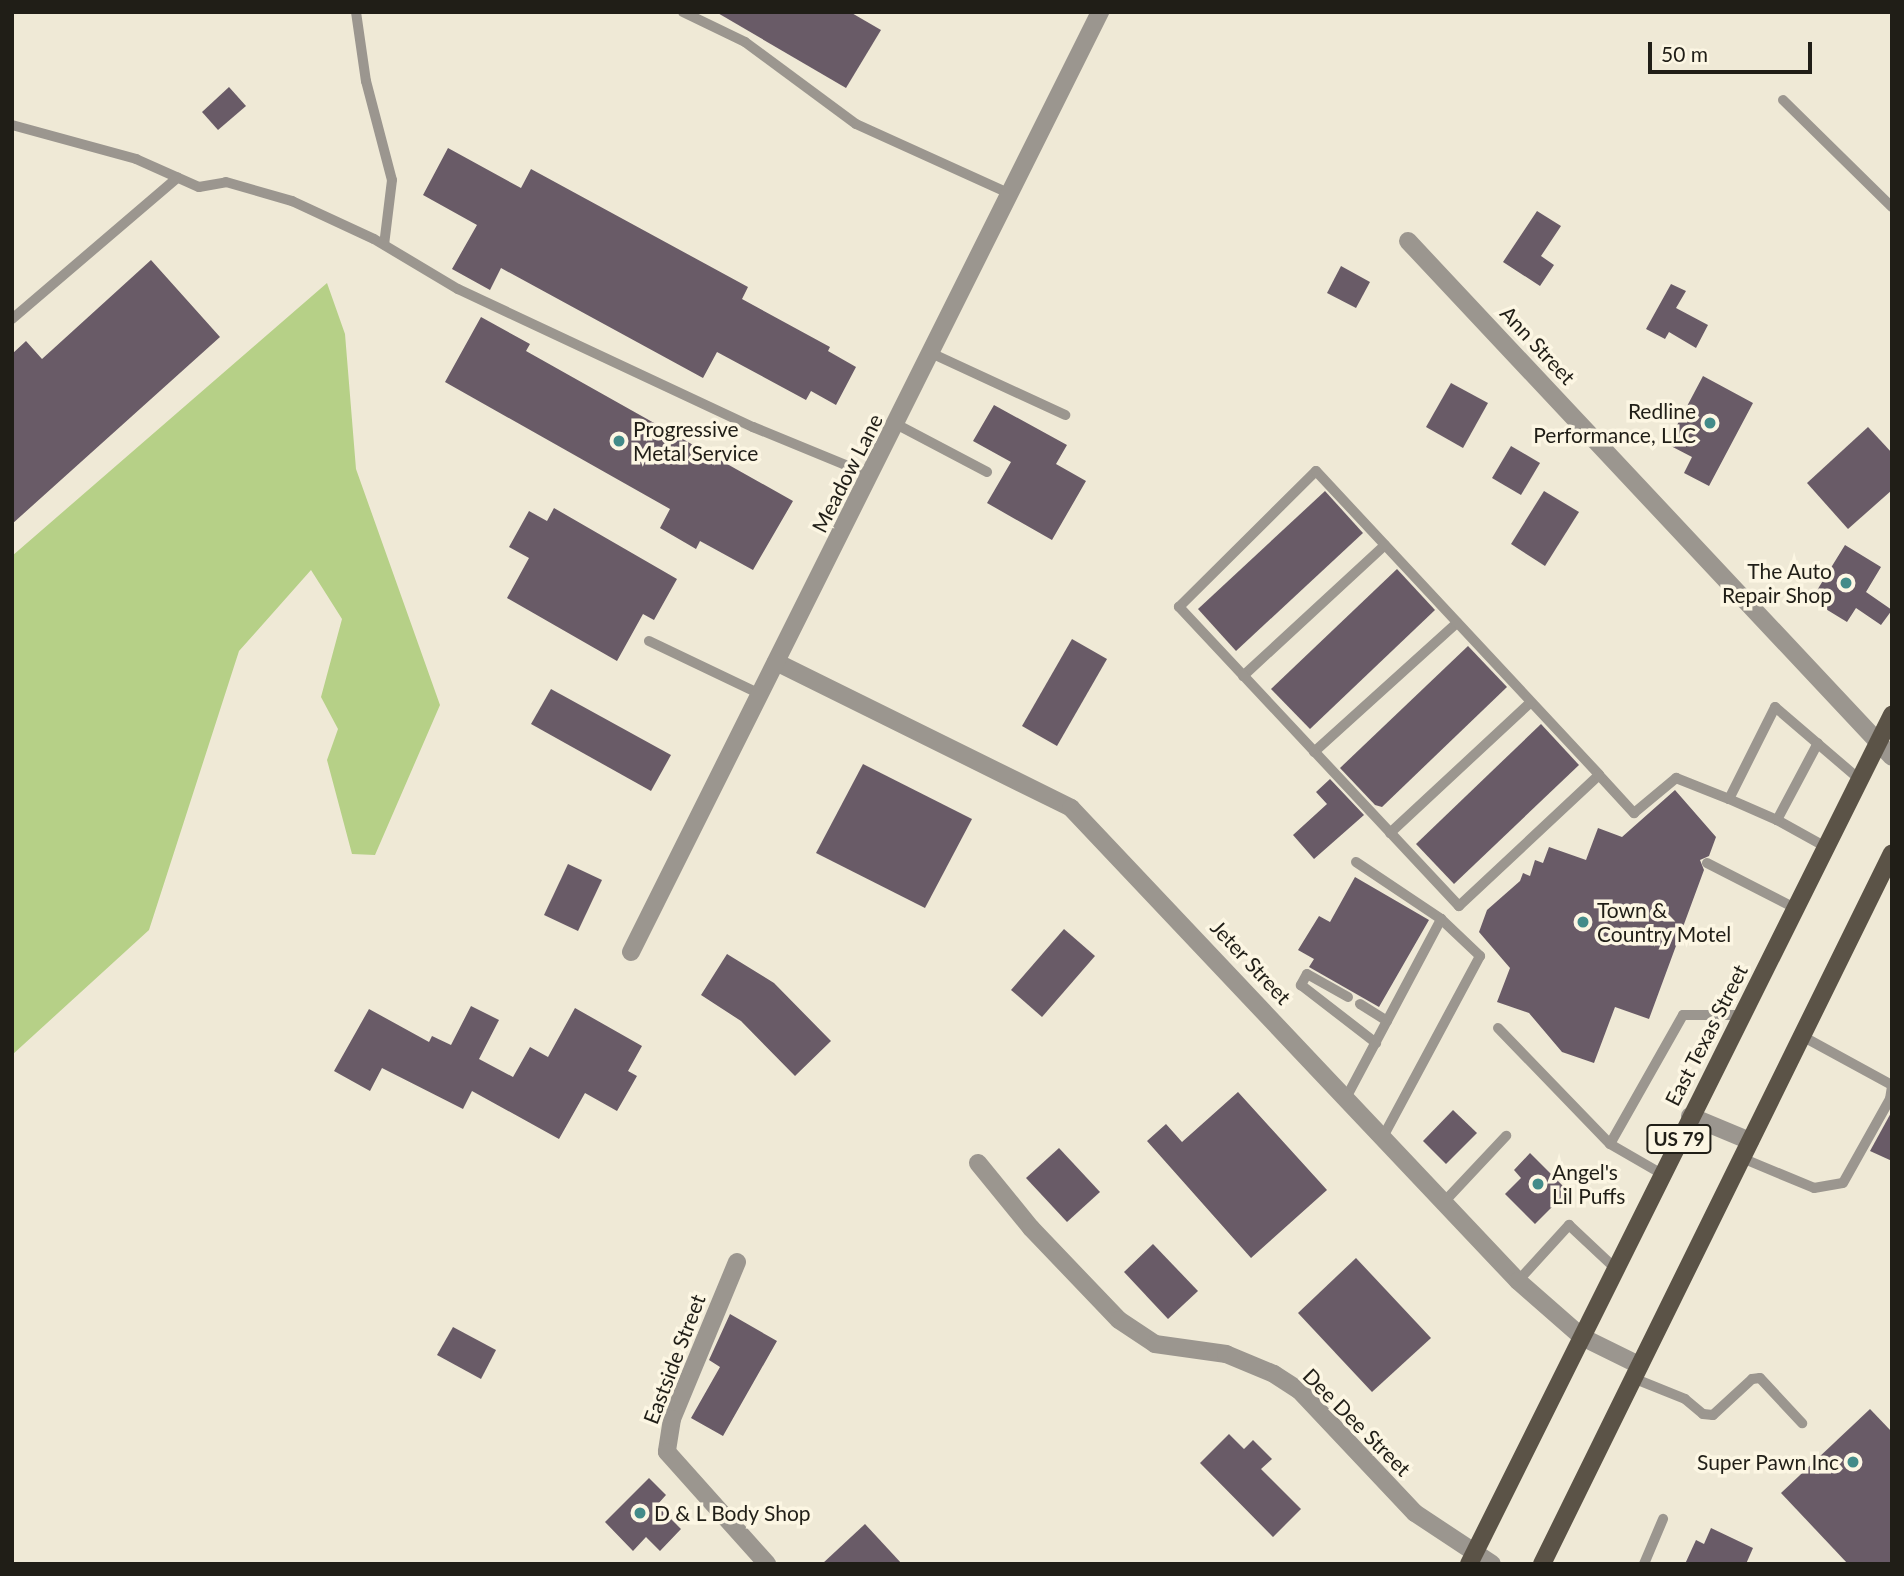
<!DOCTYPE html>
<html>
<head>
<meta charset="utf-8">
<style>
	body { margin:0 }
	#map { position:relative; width:1904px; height:1576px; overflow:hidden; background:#efe9d6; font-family:Lato,sans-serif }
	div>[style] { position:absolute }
	.green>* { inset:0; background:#b6d087 }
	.building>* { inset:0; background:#695b67 }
	.service>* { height:10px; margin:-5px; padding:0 5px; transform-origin:5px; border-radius:5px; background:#9b968f }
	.minor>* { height:18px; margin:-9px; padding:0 9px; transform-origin:9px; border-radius:9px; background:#9b968f }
	.primary>* { height:18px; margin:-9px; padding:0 9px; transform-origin:9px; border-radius:9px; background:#5b5347 }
	.dots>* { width:19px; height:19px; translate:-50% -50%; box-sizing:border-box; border:4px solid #fcf6e3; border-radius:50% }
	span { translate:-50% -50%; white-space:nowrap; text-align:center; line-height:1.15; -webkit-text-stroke:7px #fcf6e3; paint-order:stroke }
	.shield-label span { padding:2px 5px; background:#fcf6e3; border:2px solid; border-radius:5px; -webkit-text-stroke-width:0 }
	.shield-label { font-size:19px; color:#201e17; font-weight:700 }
	.street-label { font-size:21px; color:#201e17 }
	.poi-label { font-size:21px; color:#201e17 }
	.right { translate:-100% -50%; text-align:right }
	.left { translate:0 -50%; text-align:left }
	.frame { position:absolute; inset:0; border:14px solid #201e17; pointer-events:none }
	.scale { position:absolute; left:1648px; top:42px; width:164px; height:32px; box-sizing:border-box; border:4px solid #201e17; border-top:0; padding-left:9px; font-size:21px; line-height:24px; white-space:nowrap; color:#201e17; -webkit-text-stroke:5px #fcf6e3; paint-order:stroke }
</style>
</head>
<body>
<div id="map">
	<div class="green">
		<i style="clip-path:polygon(327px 283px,345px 334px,356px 469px,440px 705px,375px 855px,352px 854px,327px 760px,338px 729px,321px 697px,342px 619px,311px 570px,239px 651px,149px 930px,12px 1055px,12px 556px)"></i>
	</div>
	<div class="building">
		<i style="clip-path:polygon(716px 12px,850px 12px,881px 30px,846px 88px)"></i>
		<i style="clip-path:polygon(229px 87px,246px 106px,218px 130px,202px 112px)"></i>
		<i style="clip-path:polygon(448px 148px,521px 188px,531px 169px,748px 287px,742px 299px,830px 347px,828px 351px,856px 367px,836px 405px,811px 391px,806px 400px,717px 352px,703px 378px,501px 268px,490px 290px,452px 269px,477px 225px,423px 195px)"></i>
		<i style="clip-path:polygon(1537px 211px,1561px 226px,1541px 256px,1554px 265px,1540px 286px,1503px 262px)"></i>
		<i style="clip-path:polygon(151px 260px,220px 337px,12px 524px,12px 354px,26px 341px,42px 359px)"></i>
		<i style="clip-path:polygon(1341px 266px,1370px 282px,1356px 308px,1327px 293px)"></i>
		<i style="clip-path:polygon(1671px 284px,1686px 291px,1676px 308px,1708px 325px,1696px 348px,1669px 332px,1665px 339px,1646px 329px)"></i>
		<i style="clip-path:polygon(481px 317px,530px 344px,526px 351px,793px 501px,753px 570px,700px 541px,696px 549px,660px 528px,670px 509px,445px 382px)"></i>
		<i style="clip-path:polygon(1703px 376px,1753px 403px,1709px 486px,1684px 473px,1692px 457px,1667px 444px)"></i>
		<i style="clip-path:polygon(1451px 383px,1488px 403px,1463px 448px,1426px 427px)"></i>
		<i style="clip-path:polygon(994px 405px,1067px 445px,1056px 464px,1086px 481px,1052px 540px,987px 503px,1011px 462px,973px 441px)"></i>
		<i style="clip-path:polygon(1868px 427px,1892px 453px,1892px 490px,1848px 529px,1807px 483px)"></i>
		<i style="clip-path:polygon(1511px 446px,1540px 463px,1521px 495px,1492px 478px)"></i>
		<i style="clip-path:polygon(1325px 491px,1363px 533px,1236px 651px,1198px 609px)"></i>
		<i style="clip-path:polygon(1544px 491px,1579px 512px,1545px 566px,1511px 544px)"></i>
		<i style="clip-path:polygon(554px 508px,677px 579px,654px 620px,643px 614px,617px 661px,507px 598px,529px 558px,509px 547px,529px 511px,547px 521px)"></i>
		<i style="clip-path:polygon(1845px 545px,1881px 567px,1866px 592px,1892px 610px,1881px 625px,1856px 608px,1847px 622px,1811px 600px)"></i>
		<i style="clip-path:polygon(1397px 569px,1435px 610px,1310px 729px,1271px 689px)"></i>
		<i style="clip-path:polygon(1072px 639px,1107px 659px,1057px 746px,1022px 726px)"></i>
		<i style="clip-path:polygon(1468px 646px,1507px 687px,1382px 807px,1375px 805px,1340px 768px)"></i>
		<i style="clip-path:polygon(551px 689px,671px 755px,651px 791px,531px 724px)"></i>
		<i style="clip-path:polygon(1541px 724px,1579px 765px,1454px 884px,1416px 844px)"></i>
		<i style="clip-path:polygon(863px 764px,972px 819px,925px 908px,816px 853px)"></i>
		<i style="clip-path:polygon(1330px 779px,1364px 815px,1314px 859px,1293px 835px,1327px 804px,1316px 792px)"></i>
		<i style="clip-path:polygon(1675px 790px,1716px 837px,1709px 856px,1700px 860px,1704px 870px,1649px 1019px,1615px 1007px,1594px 1063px,1562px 1052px,1529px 1013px,1497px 1002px,1510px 968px,1479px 932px,1487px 910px,1520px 881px,1523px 873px,1530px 876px,1535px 860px,1543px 863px,1549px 847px,1586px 860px,1598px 828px,1622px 837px)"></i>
		<i style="clip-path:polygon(568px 864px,602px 880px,578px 931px,544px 915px)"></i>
		<i style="clip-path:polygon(1355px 877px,1429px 920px,1379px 1007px,1309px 967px,1314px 959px,1298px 950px,1319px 916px,1330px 922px)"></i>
		<i style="clip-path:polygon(1064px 929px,1095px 956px,1042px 1017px,1011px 990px)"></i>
		<i style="clip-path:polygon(727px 954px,774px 983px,831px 1041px,795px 1076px,741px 1021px,701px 995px)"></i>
		<i style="clip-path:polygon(471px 1006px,499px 1020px,479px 1059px,513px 1077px,530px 1047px,548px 1057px,575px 1008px,642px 1046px,628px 1071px,637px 1076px,617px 1111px,585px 1093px,559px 1139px,472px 1091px,463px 1109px,382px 1068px,370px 1091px,334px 1071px,369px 1009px,429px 1042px,432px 1036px,451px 1045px)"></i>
		<i style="clip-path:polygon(1238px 1092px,1327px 1190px,1251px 1258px,1147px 1141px,1166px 1124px,1182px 1142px)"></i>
		<i style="clip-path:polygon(1453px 1110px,1477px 1133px,1446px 1164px,1423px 1141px)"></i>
		<i style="clip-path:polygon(1892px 1111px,1892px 1161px,1870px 1151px)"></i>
		<i style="clip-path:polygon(1059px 1148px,1100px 1192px,1067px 1222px,1026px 1178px)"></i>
		<i style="clip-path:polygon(1530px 1153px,1568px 1191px,1535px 1224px,1505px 1194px,1521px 1178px,1514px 1170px)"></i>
		<i style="clip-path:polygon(1153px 1244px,1198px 1291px,1168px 1319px,1124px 1272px)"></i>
		<i style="clip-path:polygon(1356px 1258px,1431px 1338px,1372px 1392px,1298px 1313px)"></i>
		<i style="clip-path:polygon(730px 1314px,777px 1341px,723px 1436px,691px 1418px,720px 1367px,709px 1360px)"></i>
		<i style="clip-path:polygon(453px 1327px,496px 1350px,481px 1379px,437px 1355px)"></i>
		<i style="clip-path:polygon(1870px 1409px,1892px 1432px,1892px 1564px,1848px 1564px,1781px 1493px)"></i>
		<i style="clip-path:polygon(1229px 1434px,1244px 1449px,1253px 1440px,1272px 1459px,1261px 1469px,1301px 1509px,1273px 1537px,1200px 1463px)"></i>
		<i style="clip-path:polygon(649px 1478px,666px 1495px,657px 1505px,681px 1529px,660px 1551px,646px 1537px,633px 1551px,605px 1522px)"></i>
		<i style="clip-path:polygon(865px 1524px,902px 1564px,822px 1564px)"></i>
		<i style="clip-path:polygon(1711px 1528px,1753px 1548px,1746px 1564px,1685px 1564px,1696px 1540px,1704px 1544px)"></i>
	</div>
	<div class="service">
		<i style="left:356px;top:12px;width:70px;rotate:81.8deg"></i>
		<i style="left:366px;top:81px;width:102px;rotate:75.3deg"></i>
		<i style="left:392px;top:180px;width:65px;rotate:97deg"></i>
		<i style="left:683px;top:12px;width:69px;rotate:25.8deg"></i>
		<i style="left:745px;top:42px;width:138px;rotate:36.5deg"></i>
		<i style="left:856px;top:124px;width:169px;rotate:24.4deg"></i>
		<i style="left:1783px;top:100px;width:153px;rotate:44.5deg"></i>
		<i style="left:12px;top:125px;width:129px;rotate:15.3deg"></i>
		<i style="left:136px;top:159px;width:69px;rotate:24deg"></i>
		<i style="left:199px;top:187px;width:27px;rotate:-10deg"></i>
		<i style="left:226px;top:182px;width:69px;rotate:16.1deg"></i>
		<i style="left:292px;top:201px;width:90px;rotate:24.9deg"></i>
		<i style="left:374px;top:239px;width:98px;rotate:30.8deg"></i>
		<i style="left:458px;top:289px;width:326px;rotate:25.1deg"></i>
		<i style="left:753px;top:427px;width:126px;rotate:22.3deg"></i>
		<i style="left:12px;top:319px;width:218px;rotate:-40.5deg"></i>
		<i style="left:931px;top:353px;width:148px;rotate:24.8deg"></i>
		<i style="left:896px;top:424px;width:103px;rotate:27.8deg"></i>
		<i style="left:649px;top:641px;width:123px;rotate:25.5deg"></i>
		<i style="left:1243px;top:676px;width:193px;rotate:-42.7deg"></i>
		<i style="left:1314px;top:752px;width:193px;rotate:-42.1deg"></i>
		<i style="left:1599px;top:775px;width:192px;rotate:136.9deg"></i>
		<i style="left:1459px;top:906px;width:410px;rotate:-133.1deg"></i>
		<i style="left:1179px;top:607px;width:193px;rotate:-44.8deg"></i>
		<i style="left:1316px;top:471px;width:415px;rotate:47deg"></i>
		<i style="left:1599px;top:775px;width:52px;rotate:47.4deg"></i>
		<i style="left:1634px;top:813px;width:55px;rotate:-39.8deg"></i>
		<i style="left:1676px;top:778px;width:57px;rotate:21.6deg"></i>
		<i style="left:1729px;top:799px;width:103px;rotate:-63.4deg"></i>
		<i style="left:1775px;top:707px;width:111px;rotate:40.6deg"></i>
		<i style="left:1729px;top:799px;width:52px;rotate:23.6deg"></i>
		<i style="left:1777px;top:820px;width:87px;rotate:-62deg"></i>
		<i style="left:1777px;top:820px;width:56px;rotate:28.9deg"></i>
		<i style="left:1390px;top:833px;width:192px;rotate:-42.9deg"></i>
		<i style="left:1356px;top:862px;width:102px;rotate:33.8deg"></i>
		<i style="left:1707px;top:863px;width:99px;rotate:27.1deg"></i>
		<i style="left:1348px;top:997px;width:47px;rotate:-150.7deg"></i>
		<i style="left:1307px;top:974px;width:13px;rotate:119deg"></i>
		<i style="left:1301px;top:985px;width:95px;rotate:37.7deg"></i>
		<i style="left:1360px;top:1004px;width:32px;rotate:32deg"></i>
		<i style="left:1498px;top:1028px;width:161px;rotate:46deg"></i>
		<i style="left:1610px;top:1144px;width:148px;rotate:-60.5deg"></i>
		<i style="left:1683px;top:1015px;width:58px"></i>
		<i style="left:1802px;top:1036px;width:102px;rotate:28.6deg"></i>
		<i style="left:1346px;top:1098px;width:203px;rotate:-62deg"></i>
		<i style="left:1441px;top:919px;width:54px;rotate:43.5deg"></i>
		<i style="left:1480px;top:956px;width:205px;rotate:118.2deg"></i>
		<i style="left:1610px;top:1144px;width:60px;rotate:30deg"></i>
		<i style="left:1742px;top:1158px;width:78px;rotate:22.6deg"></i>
		<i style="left:1814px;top:1188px;width:29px;rotate:-10deg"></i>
		<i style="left:1843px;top:1183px;width:96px;rotate:-60.8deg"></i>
		<i style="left:1890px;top:1099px;width:13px;rotate:-81deg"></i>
		<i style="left:1444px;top:1202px;width:91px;rotate:-46.8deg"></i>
		<i style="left:1518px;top:1281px;width:76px;rotate:-47.7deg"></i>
		<i style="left:1569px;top:1225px;width:63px;rotate:43.1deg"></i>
		<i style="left:1633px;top:1378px;width:56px;rotate:22deg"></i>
		<i style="left:1685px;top:1399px;width:23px;rotate:40deg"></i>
		<i style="left:1703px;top:1414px;width:10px;rotate:6deg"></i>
		<i style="left:1713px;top:1415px;width:53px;rotate:-42.7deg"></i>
		<i style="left:1752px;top:1379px;width:8px;rotate:-7deg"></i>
		<i style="left:1760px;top:1378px;width:62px;rotate:47deg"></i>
		<i style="left:1644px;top:1564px;width:49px;rotate:-67.1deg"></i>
	</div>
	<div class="minor">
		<i style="left:1408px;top:241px;width:707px;rotate:46.83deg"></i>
		<i style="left:776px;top:662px;width:329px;rotate:26.3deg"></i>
		<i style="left:1071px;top:808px;width:651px;rotate:46.62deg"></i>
		<i style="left:1518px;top:1281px;width:85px;rotate:41.2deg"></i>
		<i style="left:1582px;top:1337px;width:64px;rotate:26.2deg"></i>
		<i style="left:631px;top:952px;width:1051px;rotate:-63.48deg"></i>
		<i style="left:1690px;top:1116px;width:65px;rotate:22.6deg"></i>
		<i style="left:978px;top:1163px;width:84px;rotate:50.8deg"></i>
		<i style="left:1031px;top:1228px;width:127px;rotate:46.3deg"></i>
		<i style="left:1119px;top:1320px;width:43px;rotate:33.7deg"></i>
		<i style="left:1155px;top:1344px;width:72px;rotate:8deg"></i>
		<i style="left:1226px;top:1354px;width:52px;rotate:22.6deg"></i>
		<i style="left:1274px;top:1374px;width:30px;rotate:33deg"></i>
		<i style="left:1299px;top:1390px;width:169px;rotate:46.7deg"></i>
		<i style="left:1415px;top:1513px;width:92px;rotate:33.5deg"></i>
		<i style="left:737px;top:1262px;width:170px;rotate:112.5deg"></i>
		<i style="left:672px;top:1419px;width:33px;rotate:99deg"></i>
		<i style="left:667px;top:1452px;width:150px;rotate:48.2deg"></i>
	</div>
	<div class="primary">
		<i style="left:1469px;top:1564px;width:949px;rotate:-63.52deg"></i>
		<i style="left:1542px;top:1564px;width:792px;rotate:-63.79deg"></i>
	</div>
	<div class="dots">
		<i style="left:1710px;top:423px;background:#438b89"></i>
		<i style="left:619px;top:441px;background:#438b89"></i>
		<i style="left:1846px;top:583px;background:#438b89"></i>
		<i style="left:1583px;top:922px;background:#438b89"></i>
		<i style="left:1538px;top:1184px;background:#438b89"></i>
		<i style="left:1853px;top:1462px;background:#438b89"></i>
		<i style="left:640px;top:1513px;background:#438b89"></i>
	</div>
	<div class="shield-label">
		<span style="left:1679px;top:1139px">US 79</span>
	</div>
	<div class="street-label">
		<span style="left:1538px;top:345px;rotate:47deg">Ann Street</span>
		<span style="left:847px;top:473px;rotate:-63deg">Meadow Lane</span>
		<span style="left:1251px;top:962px;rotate:47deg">Jeter Street</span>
		<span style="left:1706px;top:1035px;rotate:-63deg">East Texas Street</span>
		<span style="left:674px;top:1359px;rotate:-69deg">Eastside Street</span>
		<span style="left:1357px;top:1422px;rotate:45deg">Dee Dee Street</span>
	</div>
	<div class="poi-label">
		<span class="right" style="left:1696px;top:423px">Redline<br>Performance, LLC</span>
		<span class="left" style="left:633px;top:441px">Progressive<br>Metal Service</span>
		<span class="right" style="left:1832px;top:583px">The Auto<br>Repair Shop</span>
		<span class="left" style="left:1597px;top:922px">Town &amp;<br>Country Motel</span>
		<span class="left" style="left:1552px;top:1184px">Angel's<br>Lil Puffs</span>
		<span class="right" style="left:1839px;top:1462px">Super Pawn Inc</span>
		<span class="left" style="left:654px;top:1513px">D &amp; L Body Shop</span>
	</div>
	<div class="frame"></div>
	<div class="scale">50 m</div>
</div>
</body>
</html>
